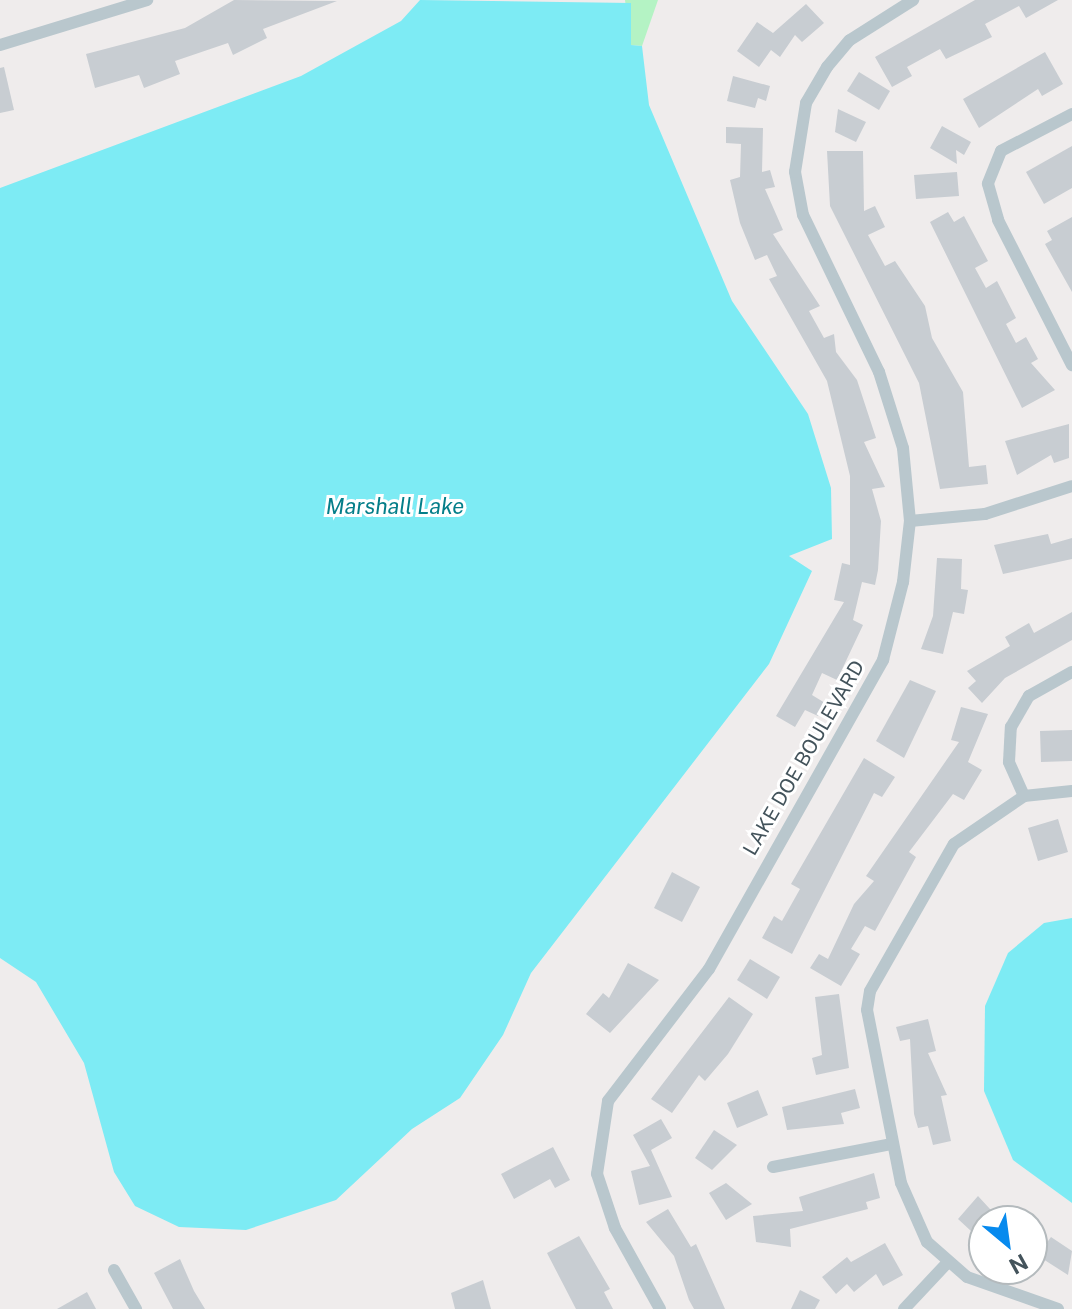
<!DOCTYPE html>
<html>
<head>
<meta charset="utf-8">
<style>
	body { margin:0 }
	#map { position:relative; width:1072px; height:1309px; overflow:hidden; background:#efecec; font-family:"Public Sans",sans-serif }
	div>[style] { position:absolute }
	.green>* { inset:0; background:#b4f3c4 }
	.water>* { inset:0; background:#7debf4 }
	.building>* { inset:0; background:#c8cdd2 }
	.street>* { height:12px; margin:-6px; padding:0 6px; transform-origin:6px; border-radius:6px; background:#b9c7cd }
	span { translate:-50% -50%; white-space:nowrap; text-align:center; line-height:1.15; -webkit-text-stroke:6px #fff; paint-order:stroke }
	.street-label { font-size:20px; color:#43535b }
	.water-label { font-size:22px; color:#047e89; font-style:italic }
	.north { position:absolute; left:968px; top:1205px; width:80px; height:80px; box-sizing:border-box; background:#fff; border:2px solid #b4babd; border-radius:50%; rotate:151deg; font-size:22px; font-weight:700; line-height:32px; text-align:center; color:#43535b }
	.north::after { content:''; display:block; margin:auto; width:28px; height:36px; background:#078aee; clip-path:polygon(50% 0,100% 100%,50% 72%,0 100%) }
</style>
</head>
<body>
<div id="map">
	<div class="green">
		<i style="clip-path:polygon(625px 0,658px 0,642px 46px,631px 45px)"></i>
	</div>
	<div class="water">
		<i style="clip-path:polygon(420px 0,631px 3px,631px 45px,642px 46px,649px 105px,732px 301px,808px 414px,831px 488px,832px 539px,789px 556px,812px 571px,769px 664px,531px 973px,503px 1035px,460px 1098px,412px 1129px,336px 1200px,246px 1230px,179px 1227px,135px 1206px,114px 1172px,84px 1063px,36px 982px,0 958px,0 188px,301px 76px,401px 21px)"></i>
		<i style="clip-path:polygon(1072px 918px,1072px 1203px,1013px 1160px,984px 1091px,985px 1006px,1008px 953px,1044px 923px)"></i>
	</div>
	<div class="building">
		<i style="clip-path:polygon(234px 0,337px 1px,263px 29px,267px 38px,233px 55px,228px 43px,175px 61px,180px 74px,144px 88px,139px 75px,95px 88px,86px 54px,185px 28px)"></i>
		<i style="clip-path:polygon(975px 0,1058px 0,1026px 18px,1019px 6px,985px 24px,992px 37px,946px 59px,940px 49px,907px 67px,912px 76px,892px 87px,875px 57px)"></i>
		<i style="clip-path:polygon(806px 4px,824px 23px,802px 42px,795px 35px,780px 57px,771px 50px,759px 67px,737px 51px,757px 22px,773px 33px)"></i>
		<i style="clip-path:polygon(1045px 52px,1063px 84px,1042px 96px,1038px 89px,979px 128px,963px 99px)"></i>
		<i style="clip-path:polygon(4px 67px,14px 110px,0 113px,0 68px)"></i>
		<i style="clip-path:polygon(859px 72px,890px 91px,879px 110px,847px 91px)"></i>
		<i style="clip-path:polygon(733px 76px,770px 86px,766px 101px,758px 98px,755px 108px,727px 101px)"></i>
		<i style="clip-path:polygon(838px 109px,866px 122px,856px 142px,835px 132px)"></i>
		<i style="clip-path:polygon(942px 126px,971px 142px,964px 155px,956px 150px,957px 164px,930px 148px)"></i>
		<i style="clip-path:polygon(726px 127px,763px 128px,762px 172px,770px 170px,775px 187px,765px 189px,783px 230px,773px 234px,820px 306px,809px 311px,824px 338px,834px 334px,836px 352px,857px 380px,876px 438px,864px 442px,885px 487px,872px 489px,881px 521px,878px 570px,875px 585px,862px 582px,853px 620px,863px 625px,837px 680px,822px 673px,812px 695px,825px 703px,818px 716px,805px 710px,795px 727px,776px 716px,844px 602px,834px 600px,842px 563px,850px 565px,850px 476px,827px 381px,769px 279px,777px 276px,767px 255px,755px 260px,740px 223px,730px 180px,740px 177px,741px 144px,726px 143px)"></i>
		<i style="clip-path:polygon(1072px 146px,1072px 188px,1044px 204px,1026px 172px)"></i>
		<i style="clip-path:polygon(827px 151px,863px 151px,864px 211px,875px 206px,885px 227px,868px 235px,885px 266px,895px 261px,925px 306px,932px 338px,963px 392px,969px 467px,986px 465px,988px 484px,940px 489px,919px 383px,830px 206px)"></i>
		<i style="clip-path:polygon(957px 172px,959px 196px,916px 199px,914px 175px)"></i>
		<i style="clip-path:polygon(948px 212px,954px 222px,964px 216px,988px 261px,975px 268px,986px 288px,997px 281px,1016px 318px,1006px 324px,1016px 343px,1026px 337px,1038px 359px,1031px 363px,1055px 390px,1022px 408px,930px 222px)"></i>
		<i style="clip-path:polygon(1072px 217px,1072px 292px,1045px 244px,1052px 240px,1047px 231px)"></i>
		<i style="clip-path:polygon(1069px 424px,1069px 458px,1054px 463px,1051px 455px,1017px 475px,1005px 441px)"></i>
		<i style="clip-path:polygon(1048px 534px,1051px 544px,1072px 538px,1072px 559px,1003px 574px,994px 545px)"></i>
		<i style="clip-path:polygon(937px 558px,962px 559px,961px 589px,968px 590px,964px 614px,953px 612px,943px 654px,921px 649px,933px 616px)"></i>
		<i style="clip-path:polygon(1072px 612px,1072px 640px,1005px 678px,982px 703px,968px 688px,976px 681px,967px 671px,1010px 646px,1005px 637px,1029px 623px,1034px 633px)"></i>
		<i style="clip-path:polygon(910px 680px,936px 691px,904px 758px,876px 741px)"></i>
		<i style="clip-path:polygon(961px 707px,988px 714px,968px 762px,982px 770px,964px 800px,953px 794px,909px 852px,916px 857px,875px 931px,865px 926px,851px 949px,860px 954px,841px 986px,810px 968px,819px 954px,828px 959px,854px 904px,874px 881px,866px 876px,959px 742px,951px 740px)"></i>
		<i style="clip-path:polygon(1072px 730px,1072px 761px,1041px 762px,1040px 731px)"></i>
		<i style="clip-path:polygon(864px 758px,895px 777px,882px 797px,874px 793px,792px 954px,762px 938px,774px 916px,782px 921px,800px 889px,791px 884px)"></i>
		<i style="clip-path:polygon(1058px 819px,1068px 852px,1038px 861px,1028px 828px)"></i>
		<i style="clip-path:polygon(672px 872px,700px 887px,682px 922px,654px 908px)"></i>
		<i style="clip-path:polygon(750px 959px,780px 977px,767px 999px,737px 980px)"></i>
		<i style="clip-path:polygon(628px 963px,659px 980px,610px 1033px,586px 1014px,603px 993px,609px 998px)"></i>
		<i style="clip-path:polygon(839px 994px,849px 1068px,816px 1075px,812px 1058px,822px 1055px,815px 997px)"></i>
		<i style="clip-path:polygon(729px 997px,753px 1014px,728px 1054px,705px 1081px,699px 1075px,672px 1113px,651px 1099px)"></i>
		<i style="clip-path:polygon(928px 1019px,936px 1051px,928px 1053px,947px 1095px,941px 1096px,951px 1141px,933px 1145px,928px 1126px,918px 1128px,914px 1114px,910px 1039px,900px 1041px,896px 1027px)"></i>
		<i style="clip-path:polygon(855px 1089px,860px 1108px,841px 1113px,844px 1124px,787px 1130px,782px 1107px)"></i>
		<i style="clip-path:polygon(758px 1090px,768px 1115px,737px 1128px,727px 1103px)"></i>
		<i style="clip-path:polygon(661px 1119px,672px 1138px,651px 1150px,672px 1197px,639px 1205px,631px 1171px,650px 1166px,633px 1135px)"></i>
		<i style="clip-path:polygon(714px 1130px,737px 1145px,712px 1170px,695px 1158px)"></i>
		<i style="clip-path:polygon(553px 1147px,570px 1180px,555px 1188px,550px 1179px,514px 1199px,501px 1174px)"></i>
		<i style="clip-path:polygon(874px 1173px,880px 1198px,866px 1202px,868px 1209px,790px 1229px,791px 1247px,756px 1242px,753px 1216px,803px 1211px,799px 1197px)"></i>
		<i style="clip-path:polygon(726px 1183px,752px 1204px,726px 1220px,709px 1193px)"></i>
		<i style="clip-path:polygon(978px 1196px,1001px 1221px,984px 1221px,984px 1243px,958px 1219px)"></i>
		<i style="clip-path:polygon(668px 1209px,691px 1247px,696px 1244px,725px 1309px,694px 1309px,689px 1300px,674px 1256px,646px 1222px)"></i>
		<i style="clip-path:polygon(579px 1236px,610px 1289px,604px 1292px,613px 1309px,576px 1309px,547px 1253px)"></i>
		<i style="clip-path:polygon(1032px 1236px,1045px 1245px,1051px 1237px,1072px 1251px,1068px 1275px,1032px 1252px)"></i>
		<i style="clip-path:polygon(885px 1243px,903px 1275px,883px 1286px,876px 1274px,854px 1292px,847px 1284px,836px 1294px,822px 1277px,847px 1257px,851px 1262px)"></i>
		<i style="clip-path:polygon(180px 1259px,194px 1291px,205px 1309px,173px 1309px,154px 1273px)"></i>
		<i style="clip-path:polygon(483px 1280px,491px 1309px,455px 1309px,451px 1293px)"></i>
		<i style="clip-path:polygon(800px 1290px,820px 1300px,815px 1309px,791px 1309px)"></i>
		<i style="clip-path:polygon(87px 1292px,96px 1309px,57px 1309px)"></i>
	</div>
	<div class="street">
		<i style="left:0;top:45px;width:154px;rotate:-17deg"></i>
		<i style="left:1072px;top:114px;width:80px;rotate:152.5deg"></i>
		<i style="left:1001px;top:151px;width:35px;rotate:112deg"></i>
		<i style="left:988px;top:184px;width:37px;rotate:74deg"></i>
		<i style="left:998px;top:220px;width:163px;rotate:63deg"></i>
		<i style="left:910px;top:521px;width:75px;rotate:-5.3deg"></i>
		<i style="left:985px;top:514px;width:91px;rotate:-17.8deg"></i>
		<i style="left:1024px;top:796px;width:37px;rotate:-114deg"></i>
		<i style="left:1009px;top:762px;width:35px;rotate:-87deg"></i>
		<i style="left:1011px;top:727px;width:36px;rotate:-60deg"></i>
		<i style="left:1029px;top:696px;width:49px;rotate:-29.2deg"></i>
		<i style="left:773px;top:1167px;width:120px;rotate:-11deg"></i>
		<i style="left:114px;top:1270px;width:45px;rotate:60.6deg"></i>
		<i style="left:660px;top:1309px;width:93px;rotate:-119.1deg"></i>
		<i style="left:615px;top:1228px;width:57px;rotate:-108.4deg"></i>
		<i style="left:597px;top:1174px;width:74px;rotate:-81.4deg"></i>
		<i style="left:608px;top:1101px;width:166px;rotate:-52.6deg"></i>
		<i style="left:709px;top:969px;width:355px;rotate:-60.6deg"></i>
		<i style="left:883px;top:660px;width:81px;rotate:-75.6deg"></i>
		<i style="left:903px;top:582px;width:61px;rotate:-83.5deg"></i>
		<i style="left:910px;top:521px;width:73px;rotate:-95.5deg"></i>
		<i style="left:903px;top:448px;width:80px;rotate:-107.5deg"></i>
		<i style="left:879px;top:372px;width:174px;rotate:-115.8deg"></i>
		<i style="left:803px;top:215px;width:44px;rotate:-100.5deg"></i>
		<i style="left:795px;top:172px;width:70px;rotate:-80.9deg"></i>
		<i style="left:806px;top:103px;width:42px;rotate:-59.7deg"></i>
		<i style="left:827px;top:67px;width:35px;rotate:-50deg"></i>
		<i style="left:850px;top:40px;width:75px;rotate:-32.4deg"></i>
		<i style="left:904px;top:1309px;width:63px;rotate:-46.9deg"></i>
		<i style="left:1058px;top:1309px;width:96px;rotate:-160.6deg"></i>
		<i style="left:967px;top:1277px;width:53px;rotate:-138.8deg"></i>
		<i style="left:927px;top:1242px;width:64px;rotate:-113.8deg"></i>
		<i style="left:901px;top:1183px;width:176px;rotate:-101.1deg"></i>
		<i style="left:867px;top:1010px;width:19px;rotate:-81deg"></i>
		<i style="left:870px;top:991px;width:169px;rotate:-60.3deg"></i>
		<i style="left:954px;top:844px;width:85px;rotate:-34.4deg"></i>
		<i style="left:1024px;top:796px;width:48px;rotate:-5.9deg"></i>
	</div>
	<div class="street-label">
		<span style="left:804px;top:758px;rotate:-60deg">LAKE DOE BOULEVARD</span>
	</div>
	<div class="water-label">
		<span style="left:395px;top:507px">Marshall Lake</span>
	</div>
	<div class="north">N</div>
</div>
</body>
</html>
